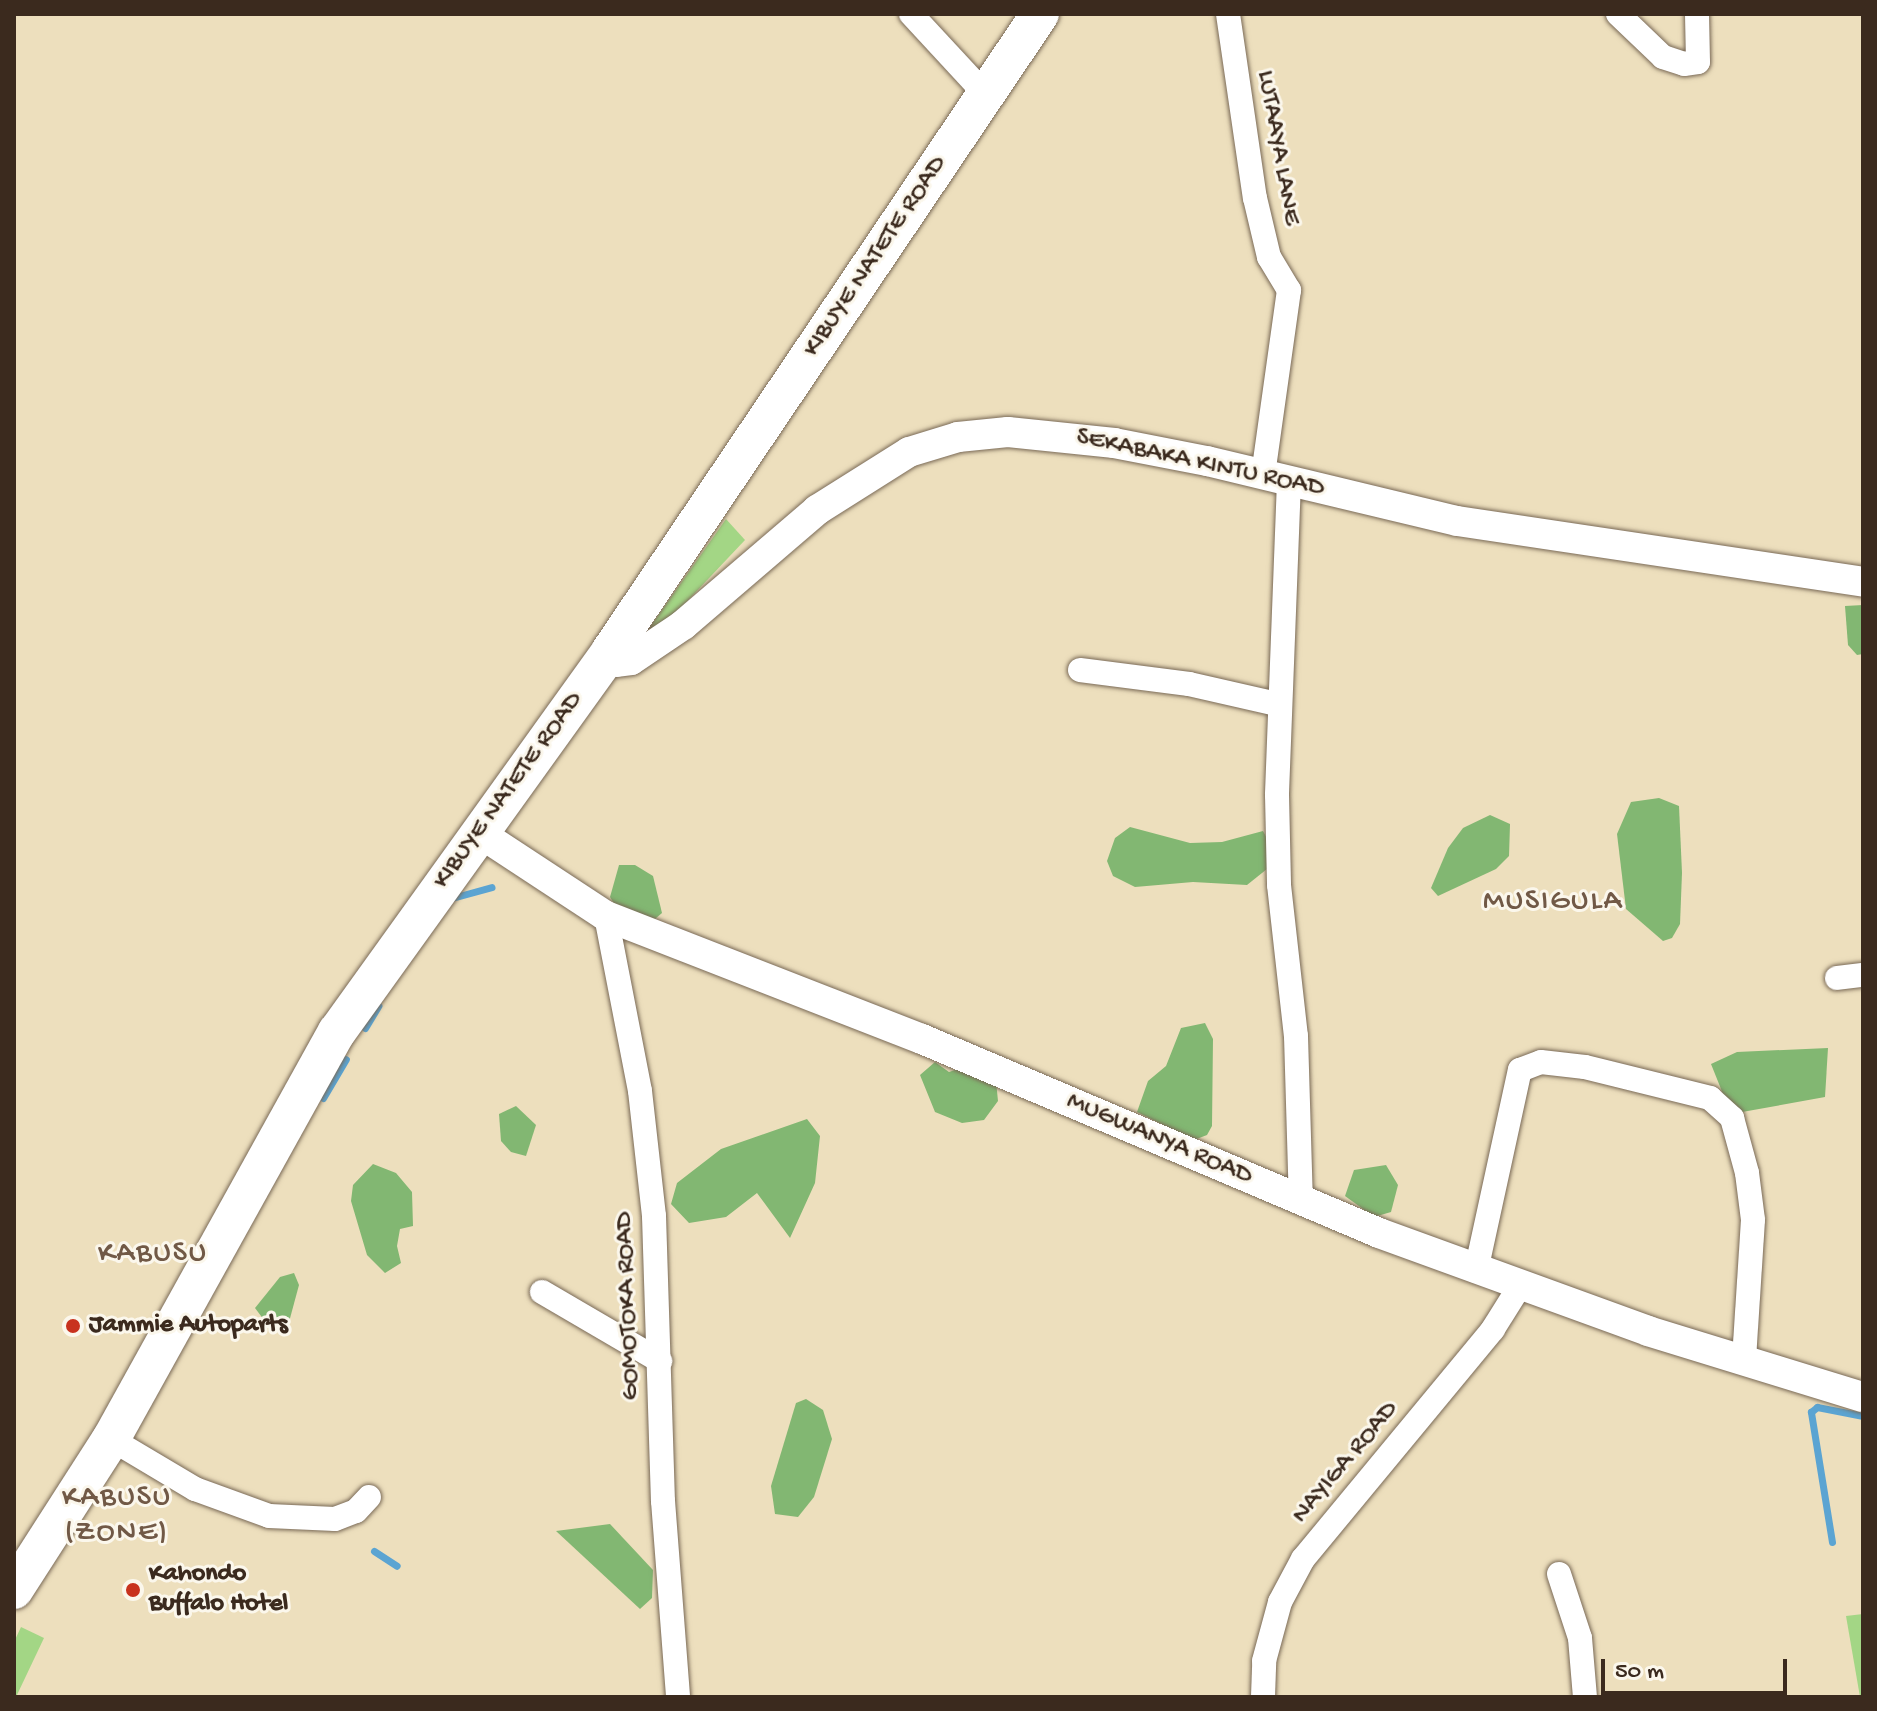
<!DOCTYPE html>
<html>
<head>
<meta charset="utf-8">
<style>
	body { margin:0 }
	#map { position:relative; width:1877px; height:1711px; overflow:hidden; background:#eddfbd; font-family:"Gochi Hand",sans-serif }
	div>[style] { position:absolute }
	.green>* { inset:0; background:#a3d685 }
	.forest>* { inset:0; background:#82b772 }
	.stream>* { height:7px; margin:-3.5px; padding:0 3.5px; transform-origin:3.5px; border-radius:3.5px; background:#5ba4d2 }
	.roads { filter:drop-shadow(0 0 2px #796956) drop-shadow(0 0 2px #796956) }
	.minor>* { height:24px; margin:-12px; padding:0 12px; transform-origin:12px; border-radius:12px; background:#fff }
	.tertiary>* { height:30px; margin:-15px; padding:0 15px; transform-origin:15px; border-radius:15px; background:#fff }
	.primary>* { height:38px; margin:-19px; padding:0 19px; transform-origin:19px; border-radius:19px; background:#fff }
	.dots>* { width:22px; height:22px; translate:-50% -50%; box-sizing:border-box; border:4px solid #fbf7ec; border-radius:50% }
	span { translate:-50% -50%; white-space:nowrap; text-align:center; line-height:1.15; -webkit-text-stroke:6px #fbf7ec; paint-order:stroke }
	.street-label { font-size:26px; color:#3b2a1e }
	.poi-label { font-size:26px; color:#3b2a1e; font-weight:700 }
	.left { translate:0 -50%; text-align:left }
	.quarter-label { font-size:30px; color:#715946; letter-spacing:2px }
	.frame { position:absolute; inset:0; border:16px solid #3b2a1e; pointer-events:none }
	.scale { position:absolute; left:1601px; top:1659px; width:186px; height:36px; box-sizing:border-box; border:4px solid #3b2a1e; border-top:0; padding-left:10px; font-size:24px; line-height:28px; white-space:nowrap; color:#3b2a1e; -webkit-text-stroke:6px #fbf7ec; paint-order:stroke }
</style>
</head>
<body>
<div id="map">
	<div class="green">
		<i style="clip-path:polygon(726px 519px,745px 540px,660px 630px,643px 637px)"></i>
		<i style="clip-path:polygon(1863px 1614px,1863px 1697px,1860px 1697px,1846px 1616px)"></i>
		<i style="clip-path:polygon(21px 1627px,44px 1638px,16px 1697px,14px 1642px)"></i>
	</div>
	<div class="forest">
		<i style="clip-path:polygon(1863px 605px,1863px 654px,1857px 655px,1848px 645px,1845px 606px)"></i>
		<i style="clip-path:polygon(1659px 798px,1679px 806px,1682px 873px,1680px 924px,1672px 938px,1663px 941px,1626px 909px,1617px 834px,1631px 802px)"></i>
		<i style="clip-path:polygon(1490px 815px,1510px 824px,1509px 856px,1496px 869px,1438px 896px,1431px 888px,1448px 848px,1463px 828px)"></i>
		<i style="clip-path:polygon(1130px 827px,1190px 843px,1222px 842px,1263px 831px,1270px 844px,1267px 869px,1247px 885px,1193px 882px,1135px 887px,1113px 876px,1107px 861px,1115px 838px)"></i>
		<i style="clip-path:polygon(619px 865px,635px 865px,653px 876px,662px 913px,648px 925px,623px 918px,610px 897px)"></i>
		<i style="clip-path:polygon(1205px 1023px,1213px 1039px,1212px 1126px,1207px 1135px,1194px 1140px,1137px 1112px,1148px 1081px,1166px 1066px,1181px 1028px)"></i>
		<i style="clip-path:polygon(1828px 1048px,1825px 1097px,1731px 1114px,1711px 1064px,1737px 1052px)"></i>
		<i style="clip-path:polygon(935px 1062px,949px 1072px,979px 1062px,995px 1071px,998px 1101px,984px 1120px,962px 1123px,935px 1112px,920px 1075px)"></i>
		<i style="clip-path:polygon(516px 1106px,536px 1125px,526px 1156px,511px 1152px,501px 1141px,499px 1114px)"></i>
		<i style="clip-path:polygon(807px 1119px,820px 1136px,815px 1183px,790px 1238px,757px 1193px,726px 1217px,689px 1223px,671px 1204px,677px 1183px,721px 1149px)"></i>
		<i style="clip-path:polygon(373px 1164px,396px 1173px,412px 1192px,413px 1226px,400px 1229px,397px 1246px,401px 1263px,385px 1273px,367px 1255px,351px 1201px,353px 1185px)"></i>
		<i style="clip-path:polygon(1386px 1165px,1398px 1185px,1391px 1212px,1374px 1217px,1345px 1196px,1354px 1170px)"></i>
		<i style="clip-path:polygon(294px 1273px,299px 1285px,289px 1322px,270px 1328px,255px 1308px,280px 1277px)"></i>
		<i style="clip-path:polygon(806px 1399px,823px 1410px,832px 1439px,814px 1497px,798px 1517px,775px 1514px,771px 1486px,796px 1403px)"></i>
		<i style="clip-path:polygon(610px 1524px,653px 1570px,652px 1598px,640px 1609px,556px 1531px)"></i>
	</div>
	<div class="stream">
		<i style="left:452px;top:898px;width:41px;rotate:-15.4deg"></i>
		<i style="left:365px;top:1028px;width:26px;rotate:-59deg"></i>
		<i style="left:323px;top:1098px;width:45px;rotate:-59.5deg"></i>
		<i style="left:1832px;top:1542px;width:132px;rotate:-99.2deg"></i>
		<i style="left:1811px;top:1412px;width:8px;rotate:-40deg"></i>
		<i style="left:1817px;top:1407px;width:47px;rotate:11.1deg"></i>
		<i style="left:374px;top:1551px;width:27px;rotate:33deg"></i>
	</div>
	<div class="roads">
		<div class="minor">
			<i style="left:911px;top:14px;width:110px;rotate:47.2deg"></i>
			<i style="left:1228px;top:14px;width:186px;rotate:81.7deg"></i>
			<i style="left:1255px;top:198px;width:61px;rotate:76.7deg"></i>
			<i style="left:1269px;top:257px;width:39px;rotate:59deg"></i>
			<i style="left:1289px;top:290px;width:187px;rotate:98deg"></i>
			<i style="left:1618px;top:14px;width:62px;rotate:43.7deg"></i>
			<i style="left:1663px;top:57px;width:22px;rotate:18deg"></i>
			<i style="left:1684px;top:64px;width:14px;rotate:-8deg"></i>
			<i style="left:1698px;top:62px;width:48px;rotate:-91.2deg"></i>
			<i style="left:1289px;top:481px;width:314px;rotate:92.2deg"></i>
			<i style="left:1277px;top:795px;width:90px;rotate:88.7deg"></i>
			<i style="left:1279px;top:885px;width:152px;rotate:83.6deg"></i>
			<i style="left:1296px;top:1036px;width:164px;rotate:88.3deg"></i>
			<i style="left:1080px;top:670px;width:110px;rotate:7.3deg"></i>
			<i style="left:1189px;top:684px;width:90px;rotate:12.8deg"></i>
			<i style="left:606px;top:916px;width:178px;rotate:79deg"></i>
			<i style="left:640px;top:1091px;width:126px;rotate:83.6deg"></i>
			<i style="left:654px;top:1216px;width:285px;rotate:88.2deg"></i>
			<i style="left:663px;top:1501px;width:197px;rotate:85.6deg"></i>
			<i style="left:1837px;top:978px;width:26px;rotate:-7deg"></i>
			<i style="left:1476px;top:1271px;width:206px;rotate:-77.7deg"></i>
			<i style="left:1520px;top:1070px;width:22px;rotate:-21deg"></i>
			<i style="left:1541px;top:1062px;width:44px;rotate:6.5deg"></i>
			<i style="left:1585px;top:1067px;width:129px;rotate:13.9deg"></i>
			<i style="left:1710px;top:1098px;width:30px;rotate:42deg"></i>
			<i style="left:1732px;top:1118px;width:57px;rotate:74.7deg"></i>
			<i style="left:1747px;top:1173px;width:47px;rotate:82.7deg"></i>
			<i style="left:1753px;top:1220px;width:140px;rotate:93.7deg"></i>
			<i style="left:542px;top:1292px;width:137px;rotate:30.3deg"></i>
			<i style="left:111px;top:1439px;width:98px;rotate:30.8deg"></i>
			<i style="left:195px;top:1489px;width:79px;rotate:20deg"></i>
			<i style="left:269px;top:1516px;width:66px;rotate:2.6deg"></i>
			<i style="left:335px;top:1519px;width:22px;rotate:-21deg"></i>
			<i style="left:356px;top:1511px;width:19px;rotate:-47deg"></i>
			<i style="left:1559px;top:1574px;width:67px;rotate:71.8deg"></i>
			<i style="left:1580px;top:1638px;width:59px;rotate:85.2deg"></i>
			<i style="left:1263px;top:1697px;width:36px;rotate:-88deg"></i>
			<i style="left:1264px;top:1661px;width:61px;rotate:-74.8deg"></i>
			<i style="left:1280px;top:1602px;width:49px;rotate:-61.9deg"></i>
			<i style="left:1303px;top:1559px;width:298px;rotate:-50.4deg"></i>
			<i style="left:1493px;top:1329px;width:51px;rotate:-57.9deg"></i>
		</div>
		<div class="tertiary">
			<i style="left:611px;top:650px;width:13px;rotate:63deg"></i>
			<i style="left:617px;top:662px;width:14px;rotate:-8deg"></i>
			<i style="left:631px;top:660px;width:63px;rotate:-33.9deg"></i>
			<i style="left:683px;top:625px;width:177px;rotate:-40.6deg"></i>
			<i style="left:817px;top:510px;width:109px;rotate:-32.2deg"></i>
			<i style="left:909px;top:452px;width:51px;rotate:-17deg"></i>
			<i style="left:958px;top:437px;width:50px;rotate:-5.7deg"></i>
			<i style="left:1008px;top:432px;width:107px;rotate:5.9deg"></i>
			<i style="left:1114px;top:443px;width:95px;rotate:11deg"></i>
			<i style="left:1207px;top:461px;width:257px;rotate:13.5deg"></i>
			<i style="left:1457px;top:521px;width:411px;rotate:8.5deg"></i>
			<i style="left:478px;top:832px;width:153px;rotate:33.3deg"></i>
			<i style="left:606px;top:916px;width:339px;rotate:21.3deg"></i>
			<i style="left:922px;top:1039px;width:496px;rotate:23deg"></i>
			<i style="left:1379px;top:1233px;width:286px;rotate:20deg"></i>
			<i style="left:1648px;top:1331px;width:225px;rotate:17.1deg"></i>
		</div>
		<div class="primary">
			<i style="left:14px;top:1590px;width:179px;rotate:-57.3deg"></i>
			<i style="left:111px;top:1439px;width:466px;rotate:-61deg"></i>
			<i style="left:337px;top:1032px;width:470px;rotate:-54.3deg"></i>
			<i style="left:611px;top:650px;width:767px;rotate:-56deg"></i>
		</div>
	</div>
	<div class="dots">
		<i style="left:73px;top:1326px;background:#c8321e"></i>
		<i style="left:133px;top:1590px;background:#c8321e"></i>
	</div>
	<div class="street-label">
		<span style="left:1277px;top:148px;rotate:80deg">LUTAAYA LANE</span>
		<span style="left:876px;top:257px;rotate:-56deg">KIBUYE NATETE ROAD</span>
		<span style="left:1200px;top:464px;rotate:12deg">SEKABAKA KINTU ROAD</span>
		<span style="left:509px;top:791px;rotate:-54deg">KIBUYE NATETE ROAD</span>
		<span style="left:1159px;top:1140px;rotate:23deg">MUGWANYA ROAD</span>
		<span style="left:629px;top:1306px;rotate:-92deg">GOMOTOKA ROAD</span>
		<span style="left:1346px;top:1463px;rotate:-50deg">NAYIGA ROAD</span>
	</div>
	<div class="poi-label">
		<span class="left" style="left:89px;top:1326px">Jammie Autoparts</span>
		<span class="left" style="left:149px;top:1590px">Kahondo<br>Buffalo Hotel</span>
	</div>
	<div class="quarter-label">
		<span style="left:1553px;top:903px">MUSIGULA</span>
		<span style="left:153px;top:1255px">KABUSU</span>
		<span style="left:117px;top:1516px">KABUSU<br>(ZONE)</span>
	</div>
	<div class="frame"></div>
	<div class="scale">50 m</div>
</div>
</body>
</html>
